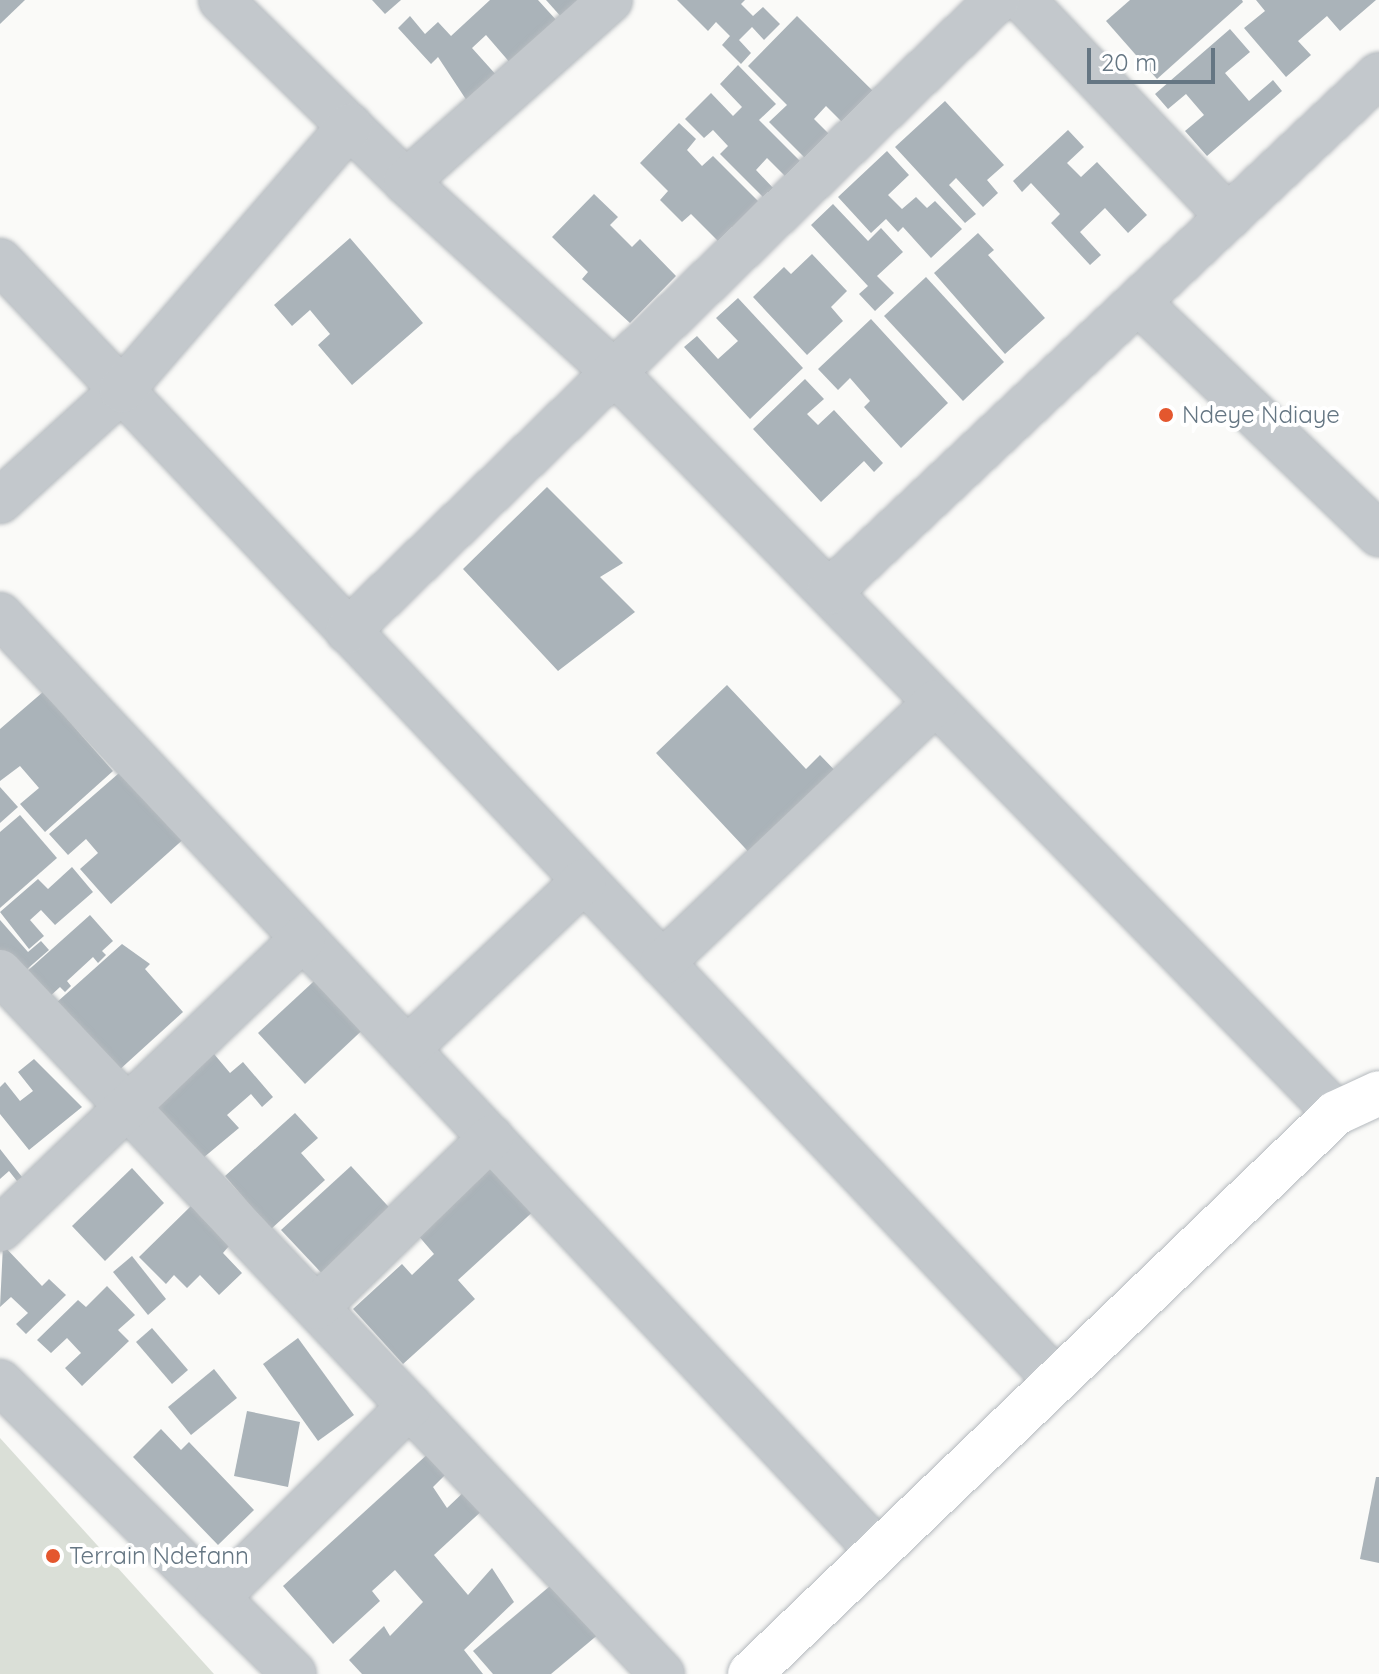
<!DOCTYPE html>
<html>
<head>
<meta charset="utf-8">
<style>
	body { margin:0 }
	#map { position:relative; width:1379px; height:1674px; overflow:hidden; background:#fafaf8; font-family:Quicksand,sans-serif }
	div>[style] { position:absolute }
	.green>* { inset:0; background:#dadfd7 }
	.building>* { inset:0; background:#aab3b9 }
	.roads { filter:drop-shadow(0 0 2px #b5babe) drop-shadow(0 0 2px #b5babe) }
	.minor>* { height:44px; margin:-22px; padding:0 22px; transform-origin:22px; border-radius:22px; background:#c3c8cc }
	.primary>* { height:44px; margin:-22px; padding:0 22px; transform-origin:22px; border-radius:22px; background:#fff }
	.dots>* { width:22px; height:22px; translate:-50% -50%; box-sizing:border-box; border:4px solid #fff; border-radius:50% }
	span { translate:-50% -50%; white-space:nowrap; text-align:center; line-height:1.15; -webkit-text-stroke:8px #fff; paint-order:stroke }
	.poi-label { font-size:24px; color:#657683 }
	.left { translate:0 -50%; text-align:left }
	.scale { position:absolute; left:1087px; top:48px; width:128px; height:36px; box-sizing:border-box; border:4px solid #657683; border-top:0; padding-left:10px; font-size:24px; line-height:28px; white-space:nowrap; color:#657683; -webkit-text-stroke:6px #fff; paint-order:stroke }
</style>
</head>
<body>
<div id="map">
	<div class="green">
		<i style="clip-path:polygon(0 1438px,214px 1674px,0 1674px)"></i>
	</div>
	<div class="building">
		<i style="clip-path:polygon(0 0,25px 0,0 24px)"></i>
		<i style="clip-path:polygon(372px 0,401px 0,385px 14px)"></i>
		<i style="clip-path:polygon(490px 0,538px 0,558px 22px,512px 65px,486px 35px,472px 48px,498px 77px,469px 104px,438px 57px,431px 64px,398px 28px,410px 16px,425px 34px,438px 22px,451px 36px)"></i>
		<i style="clip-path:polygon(546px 0,583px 0,563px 19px)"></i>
		<i style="clip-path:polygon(677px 0,745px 0,741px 4px,753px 16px,763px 7px,780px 24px,764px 40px,752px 27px,739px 40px,751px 53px,741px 64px,722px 45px,730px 36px,716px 22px,708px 31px)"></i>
		<i style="clip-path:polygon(1130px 0,1242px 0,1243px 2px,1157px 79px,1106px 21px)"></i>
		<i style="clip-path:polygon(1256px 0,1376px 0,1340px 31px,1327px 16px,1298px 41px,1311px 55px,1286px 77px,1244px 28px,1265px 11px)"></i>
		<i style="clip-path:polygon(797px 16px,878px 96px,847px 127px,826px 106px,814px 119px,835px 140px,811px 164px,769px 122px,787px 105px,748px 66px)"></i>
		<i style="clip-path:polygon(1230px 29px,1250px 52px,1225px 73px,1249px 101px,1273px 80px,1282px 91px,1207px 156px,1185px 131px,1204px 115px,1186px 94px,1168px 109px,1155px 94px)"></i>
		<i style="clip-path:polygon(738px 65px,776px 104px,759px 120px,801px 162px,786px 177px,767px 158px,756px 170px,774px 189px,765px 199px,720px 154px,728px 146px,713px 130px,704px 138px,685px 119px,711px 93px,733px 116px,742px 107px,720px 84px)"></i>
		<i style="clip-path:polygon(945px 101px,1004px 165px,987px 180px,998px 193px,983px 207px,956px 178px,949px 185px,976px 214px,965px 223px,895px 147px)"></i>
		<i style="clip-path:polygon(679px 123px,696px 139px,687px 150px,702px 166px,713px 156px,758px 201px,718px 241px,691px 214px,682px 222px,660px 200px,668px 191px,640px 163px)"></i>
		<i style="clip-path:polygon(1068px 130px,1084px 147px,1067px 163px,1081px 177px,1097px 162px,1147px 215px,1128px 233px,1105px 208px,1080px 232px,1101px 255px,1090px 265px,1051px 223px,1060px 214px,1031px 183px,1022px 192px,1013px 181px)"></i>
		<i style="clip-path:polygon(887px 151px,909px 175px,888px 195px,902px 209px,916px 197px,927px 208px,935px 201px,962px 229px,931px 258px,903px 227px,898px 232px,886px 219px,871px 233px,838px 197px)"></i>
		<i style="clip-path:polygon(594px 194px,618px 217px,610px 225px,632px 247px,640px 239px,676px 276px,630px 323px,582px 279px,588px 272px,552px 237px)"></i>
		<i style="clip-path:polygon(833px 204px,868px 241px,881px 228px,903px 252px,877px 276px,894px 293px,875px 311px,859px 294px,868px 286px,811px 225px)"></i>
		<i style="clip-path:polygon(978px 233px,994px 250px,988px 255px,1045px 318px,1005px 354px,934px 273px)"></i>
		<i style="clip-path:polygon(350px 238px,423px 323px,352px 385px,318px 345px,330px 334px,310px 310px,292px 326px,274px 305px)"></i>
		<i style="clip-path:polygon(812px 254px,847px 291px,831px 307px,843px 321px,807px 355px,753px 297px,784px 267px,791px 274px)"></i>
		<i style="clip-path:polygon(926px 277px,1004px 362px,963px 401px,884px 316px)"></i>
		<i style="clip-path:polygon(738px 298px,803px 368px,750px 419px,684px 347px,697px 336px,718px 359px,738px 341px,716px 318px)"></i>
		<i style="clip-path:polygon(871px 319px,948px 403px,901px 448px,864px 407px,870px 401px,850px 378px,838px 390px,818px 369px)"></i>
		<i style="clip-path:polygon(805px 379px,824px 399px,807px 414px,818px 425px,834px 410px,883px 463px,874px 472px,864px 461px,821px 502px,753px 429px)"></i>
		<i style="clip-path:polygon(547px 487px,623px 563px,600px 577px,635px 612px,558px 671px,463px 569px)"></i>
		<i style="clip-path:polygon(727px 685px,806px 769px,820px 755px,844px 780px,758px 862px,656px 753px)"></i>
		<i style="clip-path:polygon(43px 692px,113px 771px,45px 832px,20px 804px,39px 788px,20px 766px,0 781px,0 729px)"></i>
		<i style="clip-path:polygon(126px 767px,187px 836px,111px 904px,80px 869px,98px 853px,86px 839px,68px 855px,49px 834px)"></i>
		<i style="clip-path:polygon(0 787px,18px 807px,0 823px)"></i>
		<i style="clip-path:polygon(20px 815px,57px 858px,0 908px,0 832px)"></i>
		<i style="clip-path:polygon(72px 867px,93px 892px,55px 925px,41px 910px,30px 920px,44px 936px,29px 949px,0 912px,38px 879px,48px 889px)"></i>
		<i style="clip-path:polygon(90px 915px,113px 941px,102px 951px,106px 955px,98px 963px,93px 957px,67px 981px,71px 986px,65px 992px,60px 987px,47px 999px,24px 974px)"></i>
		<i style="clip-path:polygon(0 920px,28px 952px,41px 941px,49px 950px,18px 977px,0 956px)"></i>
		<i style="clip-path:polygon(122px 944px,150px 964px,145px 969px,183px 1012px,117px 1072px,56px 1003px)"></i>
		<i style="clip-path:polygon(325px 971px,372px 1021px,305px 1084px,258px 1033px)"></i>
		<i style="clip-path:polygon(209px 1048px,230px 1073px,243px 1062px,273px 1097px,262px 1107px,251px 1094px,227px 1115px,239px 1128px,197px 1163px,146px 1102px)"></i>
		<i style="clip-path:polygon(34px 1059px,82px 1107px,29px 1150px,0 1114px,0 1087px,5px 1082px,20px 1101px,33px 1091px,18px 1072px)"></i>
		<i style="clip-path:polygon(295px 1113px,318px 1138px,301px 1153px,325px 1180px,271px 1229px,225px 1176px)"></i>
		<i style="clip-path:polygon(0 1149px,22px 1177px,17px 1181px,9px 1171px,0 1179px)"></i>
		<i style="clip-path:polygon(496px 1161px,538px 1207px,458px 1280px,475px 1299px,403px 1364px,353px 1309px,402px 1264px,412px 1275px,434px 1254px,417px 1234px)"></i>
		<i style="clip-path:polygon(351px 1166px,398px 1217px,329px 1281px,281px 1230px)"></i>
		<i style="clip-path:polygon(132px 1168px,164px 1203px,105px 1261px,72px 1226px)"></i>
		<i style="clip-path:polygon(191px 1206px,229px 1246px,223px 1253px,242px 1273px,219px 1295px,200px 1275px,187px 1288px,174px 1275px,166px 1284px,139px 1257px)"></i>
		<i style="clip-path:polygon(3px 1245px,42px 1286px,49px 1279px,66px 1295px,26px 1334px,16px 1324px,28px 1313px,11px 1297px,0 1307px)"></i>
		<i style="clip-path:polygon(132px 1256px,166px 1299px,148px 1315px,113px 1272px)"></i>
		<i style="clip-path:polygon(107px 1286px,135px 1315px,118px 1330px,129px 1341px,82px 1386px,65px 1368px,81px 1353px,67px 1338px,51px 1353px,37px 1340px,78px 1300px,86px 1307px)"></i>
		<i style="clip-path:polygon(152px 1328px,188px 1370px,172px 1384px,136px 1342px)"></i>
		<i style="clip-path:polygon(298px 1338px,354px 1415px,318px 1441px,263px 1364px)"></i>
		<i style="clip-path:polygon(214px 1369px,237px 1398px,191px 1435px,168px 1407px)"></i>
		<i style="clip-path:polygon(247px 1411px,300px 1422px,288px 1487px,234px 1476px)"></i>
		<i style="clip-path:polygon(161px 1429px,181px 1450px,189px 1442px,254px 1510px,218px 1545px,133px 1457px)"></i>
		<i style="clip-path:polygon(430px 1452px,448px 1472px,433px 1487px,447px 1508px,468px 1488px,486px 1507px,434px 1555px,468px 1595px,492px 1568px,514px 1602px,464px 1650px,483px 1674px,362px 1674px,349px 1660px,384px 1626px,390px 1636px,423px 1602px,395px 1570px,372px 1591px,380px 1601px,333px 1644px,283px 1586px)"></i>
		<i style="clip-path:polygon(1376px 1477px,1379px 1477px,1379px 1563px,1360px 1559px)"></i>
		<i style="clip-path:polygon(556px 1581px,600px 1633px,551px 1674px,493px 1674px,473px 1651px)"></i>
	</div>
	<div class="roads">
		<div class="minor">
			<i style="left:221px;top:0;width:260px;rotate:44.5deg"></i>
			<i style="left:406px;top:182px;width:282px;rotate:42.4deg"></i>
			<i style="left:614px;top:372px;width:1035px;rotate:45.74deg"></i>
			<i style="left:1023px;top:0;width:299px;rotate:46.6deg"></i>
			<i style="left:406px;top:182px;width:273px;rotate:-41.7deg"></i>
			<i style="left:0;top:261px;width:1539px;rotate:46.66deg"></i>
			<i style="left:1138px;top:302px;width:335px;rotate:43.9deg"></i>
			<i style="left:0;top:501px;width:165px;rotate:-42.3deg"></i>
			<i style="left:122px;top:390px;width:349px;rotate:-49.2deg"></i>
			<i style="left:829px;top:592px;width:755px;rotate:-43.23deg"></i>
			<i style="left:0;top:615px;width:1283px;rotate:46.83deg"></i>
			<i style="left:348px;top:631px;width:905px;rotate:-44.19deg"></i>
			<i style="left:662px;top:963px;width:378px;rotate:-43.6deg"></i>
			<i style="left:0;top:972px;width:965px;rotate:46.68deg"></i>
			<i style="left:407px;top:1049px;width:244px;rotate:-43.5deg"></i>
			<i style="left:0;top:1229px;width:420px;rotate:-43.8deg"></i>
			<i style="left:317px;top:1307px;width:243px;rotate:-44.2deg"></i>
			<i style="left:0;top:1382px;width:414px;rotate:44.8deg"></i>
			<i style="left:217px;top:1598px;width:272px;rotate:-44.9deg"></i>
		</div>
		<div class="primary">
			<i style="left:750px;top:1674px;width:811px;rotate:-43.75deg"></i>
			<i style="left:1336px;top:1113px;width:47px;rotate:-24.9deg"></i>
		</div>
	</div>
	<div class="dots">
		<i style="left:1166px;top:415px;background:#e4572e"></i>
		<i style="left:53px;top:1556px;background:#e4572e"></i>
	</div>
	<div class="poi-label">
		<span class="left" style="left:1182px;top:415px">Ndeye Ndiaye</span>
		<span class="left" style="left:69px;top:1556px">Terrain Ndefann</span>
	</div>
	<div class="scale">20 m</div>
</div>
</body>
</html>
